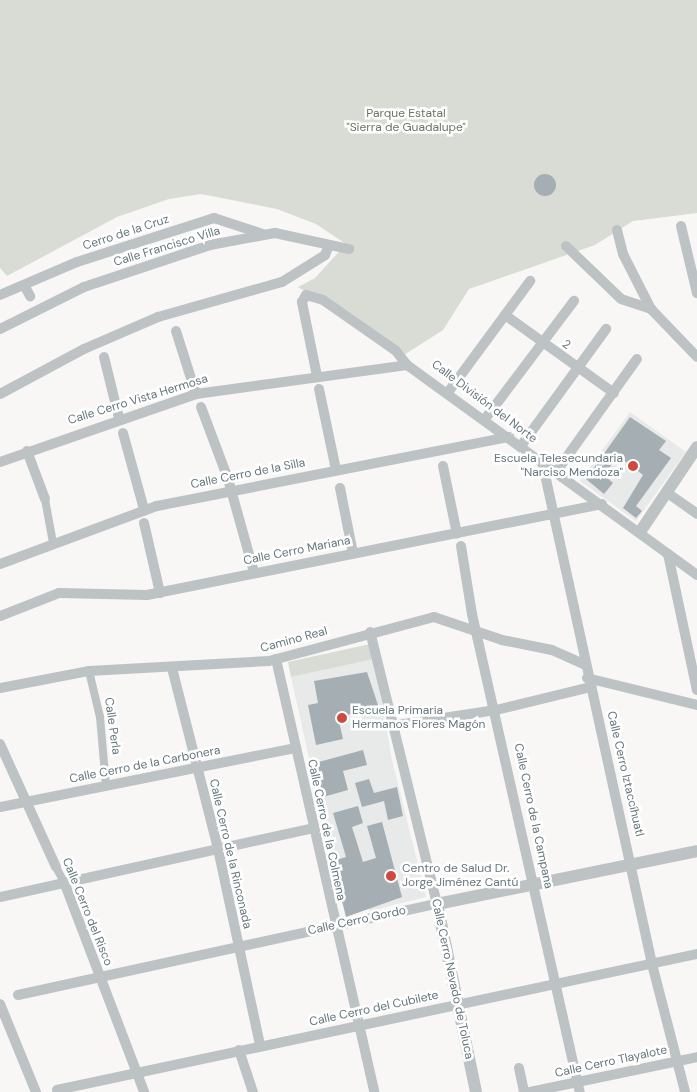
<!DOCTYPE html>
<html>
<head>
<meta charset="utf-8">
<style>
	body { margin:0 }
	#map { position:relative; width:697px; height:1092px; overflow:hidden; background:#f8f7f5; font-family:"DM Sans",sans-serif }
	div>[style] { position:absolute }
	.built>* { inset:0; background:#e8e9e9 }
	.green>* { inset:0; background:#d8dcd5 }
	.building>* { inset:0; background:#a5aeb2 }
	.round { border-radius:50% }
	.pedestrian>* { height:8px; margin:-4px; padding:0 4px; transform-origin:4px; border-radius:4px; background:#bdc2c4 }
	.minor>* { height:10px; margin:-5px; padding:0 5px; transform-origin:5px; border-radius:5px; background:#bdc2c4 }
	.tertiary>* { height:12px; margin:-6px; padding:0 6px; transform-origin:6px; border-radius:6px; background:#bdc2c4 }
	.dots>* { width:14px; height:14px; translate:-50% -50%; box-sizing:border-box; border:2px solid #fff; border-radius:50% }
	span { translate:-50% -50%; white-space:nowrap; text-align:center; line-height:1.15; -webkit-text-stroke:5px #fff; paint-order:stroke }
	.park-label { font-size:12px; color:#6a7664 }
	.street-label { font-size:12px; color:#66777d }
	.poi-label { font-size:12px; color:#66777d }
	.right { translate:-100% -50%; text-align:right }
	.left { translate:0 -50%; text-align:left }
</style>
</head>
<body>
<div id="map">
	<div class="built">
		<i style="clip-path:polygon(630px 412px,686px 452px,636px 521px,580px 481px)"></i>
		<i style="clip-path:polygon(374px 659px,392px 760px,426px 897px,369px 911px,356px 855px,332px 861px,291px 677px)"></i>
	</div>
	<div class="green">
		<i style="clip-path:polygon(0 0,697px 0,697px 213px,633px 221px,595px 245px,469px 289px,443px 330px,404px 355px,298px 287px,315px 278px,346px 244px,316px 224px,277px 209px,201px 194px,169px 199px,117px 217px,7px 276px,0 268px)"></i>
		<i style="clip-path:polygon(370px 644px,374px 659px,291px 677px,288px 662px)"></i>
	</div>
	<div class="building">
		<i class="round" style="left:534px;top:174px;width:22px;height:22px"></i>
		<i style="clip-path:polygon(630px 417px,666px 441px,659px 450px,671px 458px,636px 506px,642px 511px,636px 518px,623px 508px,643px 475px,618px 456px,604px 475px,613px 483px,604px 494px,586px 479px)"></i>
		<i style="clip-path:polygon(367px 672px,379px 708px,338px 717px,343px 739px,316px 745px,308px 705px,318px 703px,314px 681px)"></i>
		<i style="clip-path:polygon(363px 750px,367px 765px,343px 771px,348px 790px,323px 797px,315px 763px)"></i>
		<i style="clip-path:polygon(369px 779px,374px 793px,397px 787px,403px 816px,388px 820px,384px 801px,362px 807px,355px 783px)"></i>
		<i style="clip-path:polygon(358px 806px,363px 823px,352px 827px,363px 862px,376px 858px,367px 826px,382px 822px,402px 897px,346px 917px,332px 861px,346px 857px,333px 813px)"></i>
	</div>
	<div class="pedestrian">
		<i style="left:45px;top:499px;width:45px;rotate:79.7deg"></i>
		<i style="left:89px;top:671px;width:47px;rotate:76.6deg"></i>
		<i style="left:100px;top:717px;width:68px;rotate:85deg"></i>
		<i style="left:56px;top:867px;width:17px;rotate:62deg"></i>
	</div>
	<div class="minor">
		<i style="left:681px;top:226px;width:69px;rotate:76.6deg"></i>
		<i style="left:617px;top:230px;width:25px;rotate:76deg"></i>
		<i style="left:623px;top:254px;width:62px;rotate:63deg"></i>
		<i style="left:651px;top:309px;width:66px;rotate:46.2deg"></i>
		<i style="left:566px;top:246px;width:76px;rotate:43.9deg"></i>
		<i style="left:621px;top:299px;width:32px;rotate:18deg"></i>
		<i style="left:24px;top:285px;width:13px;rotate:61deg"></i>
		<i style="left:0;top:295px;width:84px;rotate:-23.2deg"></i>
		<i style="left:77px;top:262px;width:144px;rotate:-17.8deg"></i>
		<i style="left:214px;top:218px;width:52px;rotate:18.1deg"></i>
		<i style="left:505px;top:315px;width:134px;rotate:35.6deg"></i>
		<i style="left:0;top:329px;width:94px;rotate:-26.6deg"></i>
		<i style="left:84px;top:287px;width:133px;rotate:-18.4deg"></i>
		<i style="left:210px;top:245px;width:66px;rotate:-10.5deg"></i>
		<i style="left:275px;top:233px;width:76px;rotate:12.2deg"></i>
		<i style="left:176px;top:331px;width:66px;rotate:72.4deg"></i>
		<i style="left:104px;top:357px;width:63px;rotate:76.2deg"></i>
		<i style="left:317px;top:376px;width:76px;rotate:-101.5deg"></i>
		<i style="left:302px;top:302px;width:8px;rotate:-60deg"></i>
		<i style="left:306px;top:295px;width:18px;rotate:16deg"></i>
		<i style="left:323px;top:300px;width:89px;rotate:34.9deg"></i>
		<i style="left:396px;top:351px;width:18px;rotate:52deg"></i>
		<i style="left:407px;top:365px;width:358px;rotate:35.9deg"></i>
		<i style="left:319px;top:389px;width:83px;rotate:78.1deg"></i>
		<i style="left:449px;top:391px;width:137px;rotate:-53.6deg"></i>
		<i style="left:0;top:394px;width:95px;rotate:-28.2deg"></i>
		<i style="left:84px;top:349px;width:81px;rotate:-23.4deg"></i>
		<i style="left:158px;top:317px;width:129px;rotate:-15.8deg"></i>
		<i style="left:282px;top:282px;width:51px;rotate:-32.1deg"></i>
		<i style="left:325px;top:255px;width:8px;rotate:-67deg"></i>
		<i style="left:201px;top:407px;width:77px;rotate:69.4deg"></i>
		<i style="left:228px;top:479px;width:97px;rotate:74.4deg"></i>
		<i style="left:485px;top:419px;width:148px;rotate:-53deg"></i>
		<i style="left:123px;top:433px;width:79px;rotate:74.6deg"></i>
		<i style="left:521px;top:446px;width:145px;rotate:-54deg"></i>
		<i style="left:27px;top:451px;width:51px;rotate:69.4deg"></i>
		<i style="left:542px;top:461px;width:515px;rotate:77.66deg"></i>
		<i style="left:652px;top:964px;width:132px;rotate:75.5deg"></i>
		<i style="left:0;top:462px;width:207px;rotate:-19.1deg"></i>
		<i style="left:196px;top:394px;width:213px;rotate:-7.8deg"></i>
		<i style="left:443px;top:466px;width:69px;rotate:78.4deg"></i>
		<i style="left:556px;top:472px;width:139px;rotate:-54.4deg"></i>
		<i style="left:340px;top:488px;width:66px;rotate:78.7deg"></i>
		<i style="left:666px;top:492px;width:38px;rotate:35deg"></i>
		<i style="left:144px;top:523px;width:72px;rotate:77.1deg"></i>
		<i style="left:461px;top:546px;width:69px;rotate:80.8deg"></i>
		<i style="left:472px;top:614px;width:490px;rotate:77.3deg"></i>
		<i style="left:668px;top:554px;width:139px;rotate:78deg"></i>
		<i style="left:0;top:564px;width:167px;rotate:-20.3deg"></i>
		<i style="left:157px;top:506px;width:359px;rotate:-11.1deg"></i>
		<i style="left:0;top:616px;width:63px;rotate:-21.3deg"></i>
		<i style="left:59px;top:593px;width:88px;rotate:1.3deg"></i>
		<i style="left:147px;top:595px;width:464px;rotate:-11.3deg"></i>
		<i style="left:276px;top:659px;width:444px;rotate:77.2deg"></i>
		<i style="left:172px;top:668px;width:187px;rotate:75.7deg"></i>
		<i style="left:218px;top:849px;width:200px;rotate:77.9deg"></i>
		<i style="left:587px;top:678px;width:113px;rotate:13.8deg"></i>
		<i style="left:0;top:688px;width:91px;rotate:-10.8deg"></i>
		<i style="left:89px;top:671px;width:180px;rotate:-3.2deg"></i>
		<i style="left:269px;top:661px;width:171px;rotate:-14.9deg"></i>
		<i style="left:434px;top:617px;width:72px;rotate:18.7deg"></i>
		<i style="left:502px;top:640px;width:51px;rotate:11.3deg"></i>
		<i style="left:552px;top:650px;width:36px;rotate:24deg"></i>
		<i style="left:391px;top:726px;width:106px;rotate:-8.7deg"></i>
		<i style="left:496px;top:710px;width:98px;rotate:-13.6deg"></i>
		<i style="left:0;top:744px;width:135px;rotate:65.5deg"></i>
		<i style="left:0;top:807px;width:302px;rotate:-11.3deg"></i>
		<i style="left:64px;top:882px;width:225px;rotate:69.1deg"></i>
		<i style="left:0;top:897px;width:321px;rotate:-12.4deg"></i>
		<i style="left:18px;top:995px;width:429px;rotate:-12.3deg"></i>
		<i style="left:437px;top:904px;width:280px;rotate:-103.8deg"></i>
		<i style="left:0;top:1004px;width:95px;rotate:67.8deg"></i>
		<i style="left:239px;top:1050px;width:44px;rotate:71.6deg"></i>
		<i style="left:519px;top:1068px;width:25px;rotate:78deg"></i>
		<i style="left:57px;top:1090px;width:654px;rotate:-12deg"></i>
		<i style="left:530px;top:1092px;width:171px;rotate:-11.8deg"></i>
	</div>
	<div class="tertiary">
		<i style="left:640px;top:532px;width:102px;rotate:-56.2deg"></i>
		<i style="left:476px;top:1092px;width:192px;rotate:-101.7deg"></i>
		<i style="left:437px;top:904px;width:265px;rotate:-11.5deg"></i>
	</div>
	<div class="dots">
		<i style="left:633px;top:466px;background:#ce493f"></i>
		<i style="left:342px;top:718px;background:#ce493f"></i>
		<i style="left:391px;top:876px;background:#ce493f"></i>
	</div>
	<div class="park-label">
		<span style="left:406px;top:121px">Parque Estatal<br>"Sierra de Guadalupe"</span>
	</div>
	<div class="street-label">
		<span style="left:126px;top:233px;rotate:-18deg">Cerro de la Cruz</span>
		<span style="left:167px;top:247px;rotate:-17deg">Calle Francisco Villa</span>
		<span style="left:566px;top:345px;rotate:35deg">2</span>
		<span style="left:138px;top:400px;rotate:-17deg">Calle Cerro Vista Hermosa</span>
		<span style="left:484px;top:402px;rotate:37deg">Calle División del Norte</span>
		<span style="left:248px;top:474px;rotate:-11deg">Calle Cerro de la Silla</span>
		<span style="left:297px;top:551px;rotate:-11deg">Calle Cerro Mariana</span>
		<span style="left:294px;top:640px;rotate:-15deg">Camino Real</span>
		<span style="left:112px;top:726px;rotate:82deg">Calle Perla</span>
		<span style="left:145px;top:765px;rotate:-11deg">Calle Cerro de la Carbonera</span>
		<span style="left:625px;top:774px;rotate:77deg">Calle Cerro Iztaccíhuatl</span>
		<span style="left:533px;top:816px;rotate:78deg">Calle Cerro de la Campana</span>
		<span style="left:326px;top:830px;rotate:78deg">Calle Cerro de la Colmena</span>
		<span style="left:230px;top:854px;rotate:77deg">Calle Cerro de la Rinconada</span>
		<span style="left:87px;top:912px;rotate:68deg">Calle Cerro del Risco</span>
		<span style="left:357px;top:921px;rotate:-12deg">Calle Cerro Gordo</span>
		<span style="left:452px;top:979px;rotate:78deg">Calle Cerro Nevado de Toluca</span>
		<span style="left:374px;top:1009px;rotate:-12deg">Calle Cerro del Cubilete</span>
		<span style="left:611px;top:1062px;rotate:-12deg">Calle Cerro Tlayalote</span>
	</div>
	<div class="poi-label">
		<span class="right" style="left:623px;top:466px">Escuela Telesecundaria<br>"Narciso Mendoza"</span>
		<span class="left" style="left:352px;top:718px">Escuela Primaria<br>Hermanos Flores Magón</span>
		<span class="left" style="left:402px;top:876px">Centro de Salud Dr.<br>Jorge Jiménez Cantú</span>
	</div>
</div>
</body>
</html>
